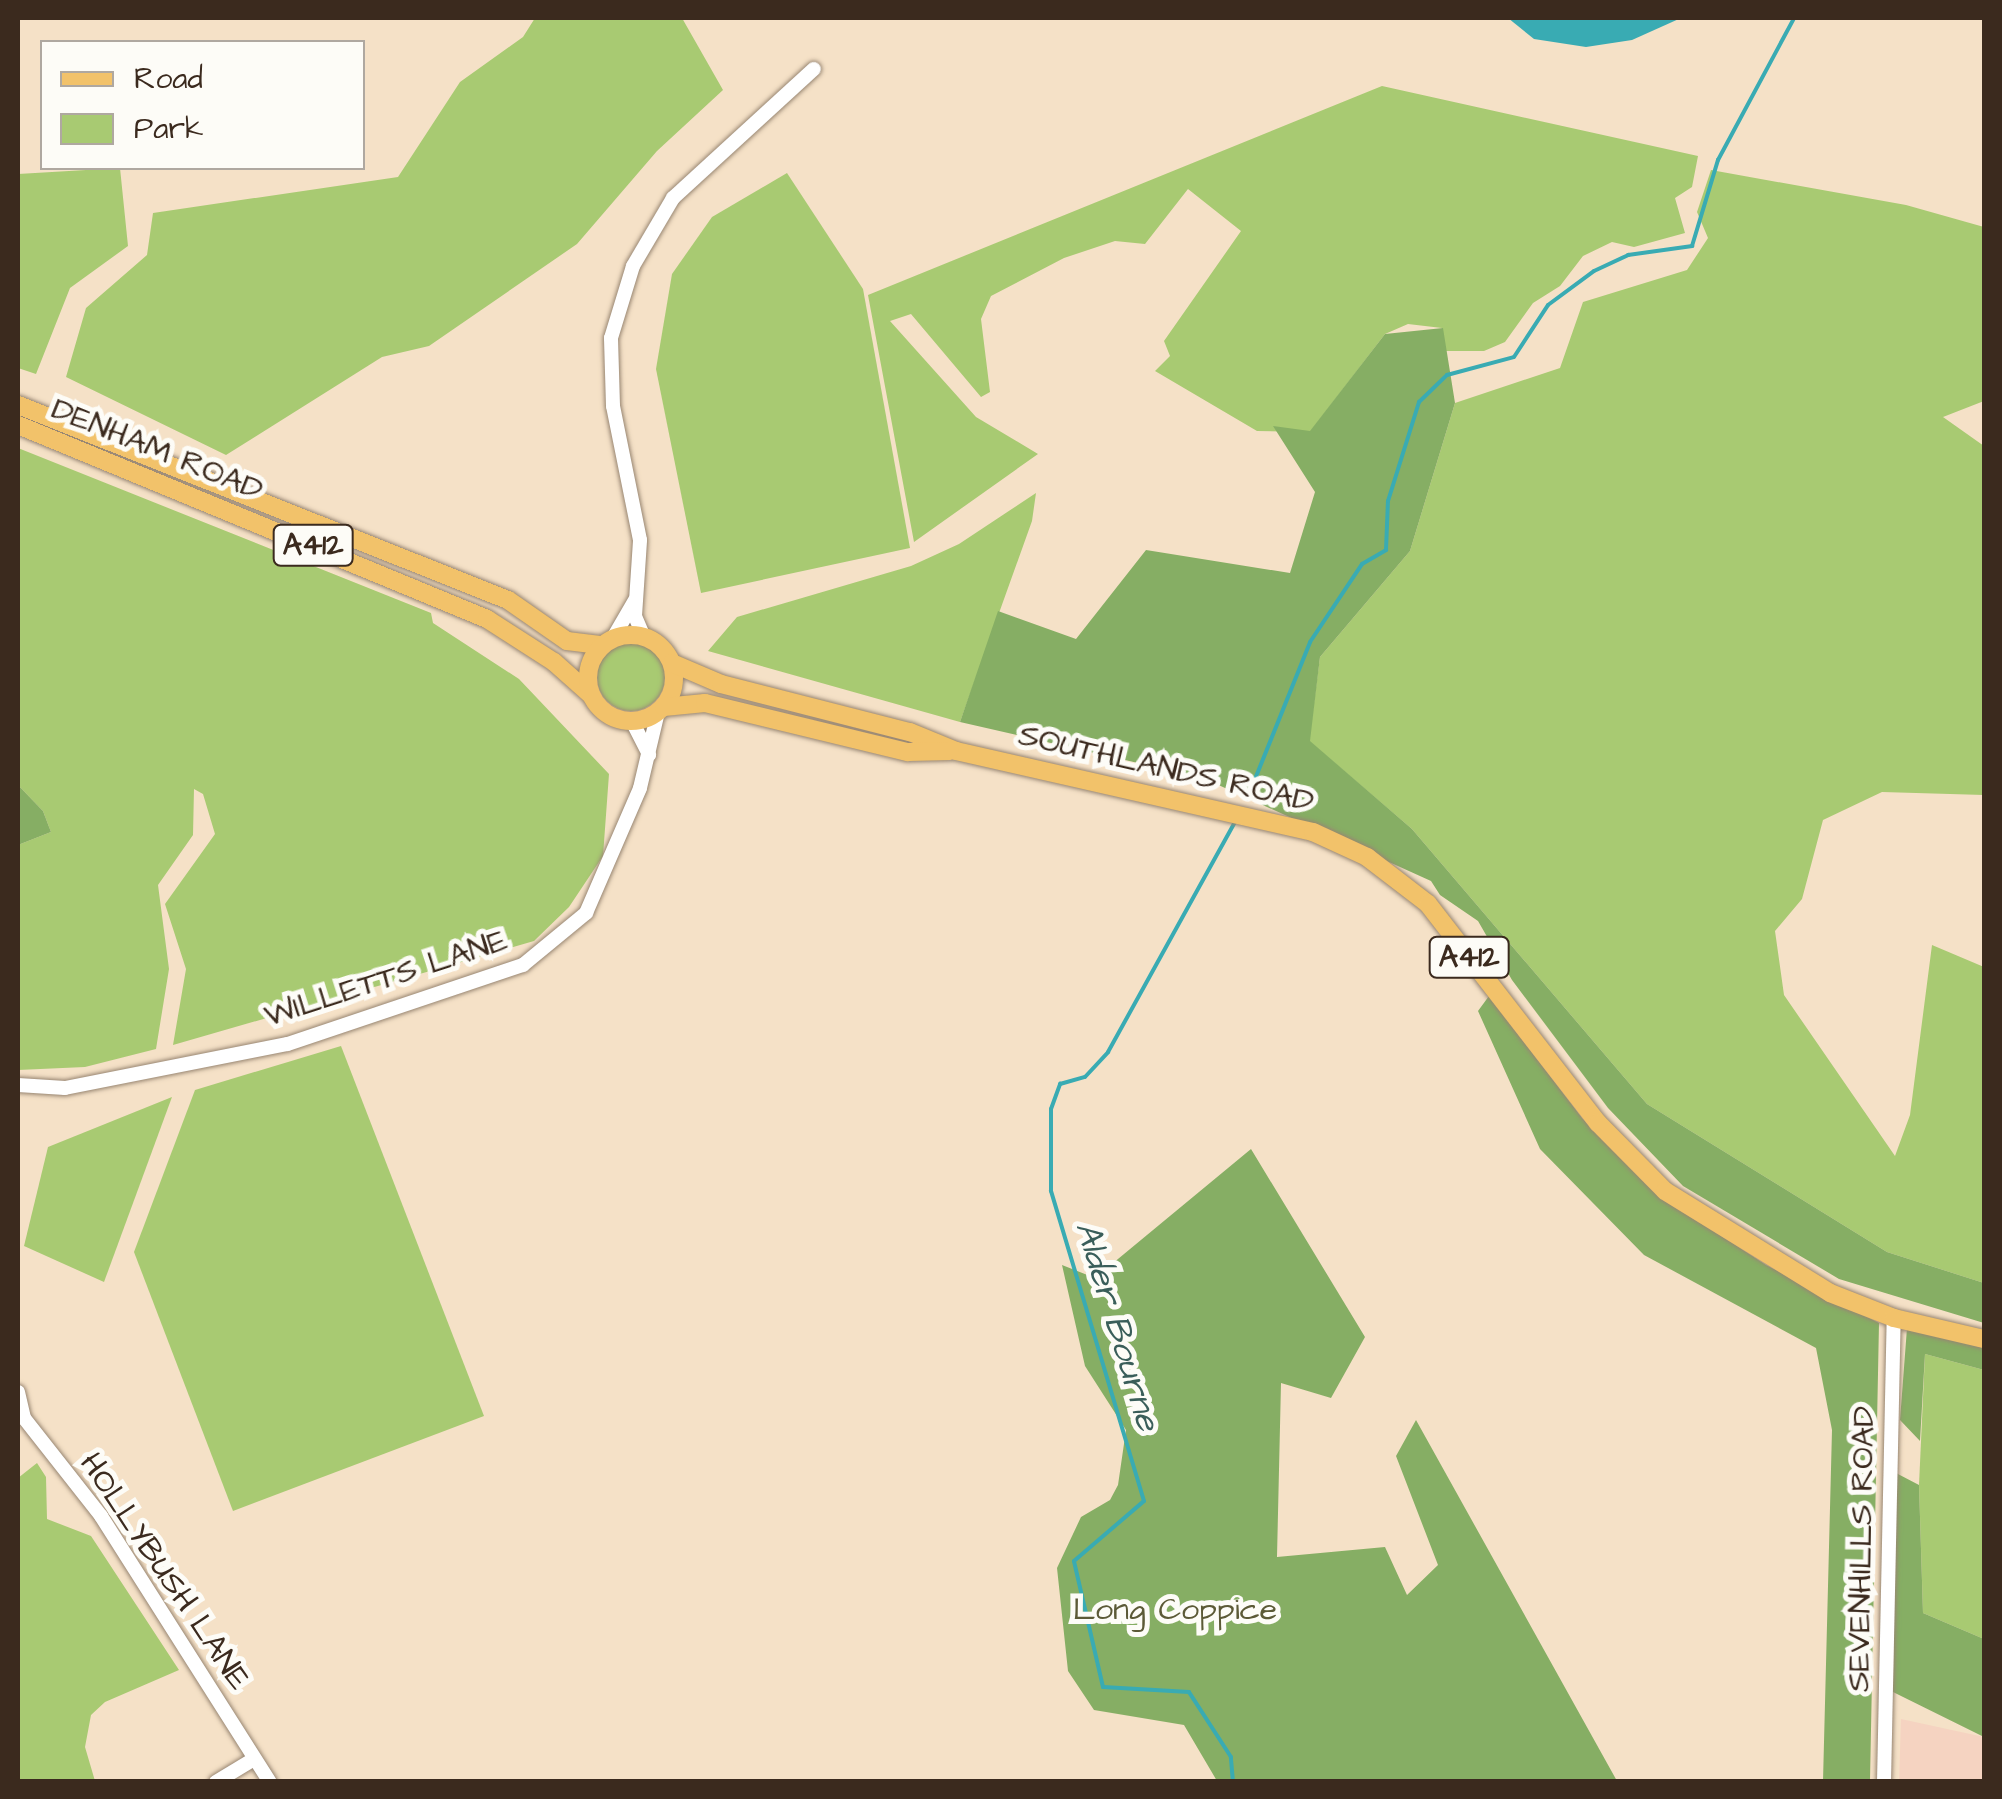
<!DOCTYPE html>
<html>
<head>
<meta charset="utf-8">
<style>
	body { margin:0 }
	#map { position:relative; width:2002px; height:1799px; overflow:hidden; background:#f5e1c7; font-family:"Architects Daughter",sans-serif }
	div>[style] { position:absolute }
	.built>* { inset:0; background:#f5d3c1 }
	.green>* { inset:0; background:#a8ca72 }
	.round { border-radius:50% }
	.forest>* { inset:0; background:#86ae64 }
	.water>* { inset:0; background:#39abb3 }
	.stream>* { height:4px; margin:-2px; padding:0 2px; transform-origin:2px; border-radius:2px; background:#39abb3 }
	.roads { filter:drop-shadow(0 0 2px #988672) drop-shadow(0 0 2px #988672) }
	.minor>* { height:14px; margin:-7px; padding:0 7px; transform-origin:7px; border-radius:7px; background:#fff }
	.major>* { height:18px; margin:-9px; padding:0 9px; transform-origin:9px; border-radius:9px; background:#f2c26a }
	.major>.ring { margin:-9px; padding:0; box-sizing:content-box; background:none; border:18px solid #f2c26a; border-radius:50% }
	span { translate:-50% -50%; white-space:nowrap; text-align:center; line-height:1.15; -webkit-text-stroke:10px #fdfcf7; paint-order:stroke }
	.shield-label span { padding:2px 8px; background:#fdfcf7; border:2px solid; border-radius:8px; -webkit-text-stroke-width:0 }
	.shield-label { font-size:30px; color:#3b2a1e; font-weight:700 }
	.street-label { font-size:32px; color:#3b2a1e }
	.park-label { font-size:32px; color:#5c5a37 }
	.water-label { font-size:35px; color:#3a5e5a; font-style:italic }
	.frame { position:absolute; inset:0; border:20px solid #3b2a1e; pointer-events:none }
	.legend { position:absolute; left:40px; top:40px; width:325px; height:130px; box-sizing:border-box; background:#fdfcf7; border:2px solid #afa8a0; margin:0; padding:12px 18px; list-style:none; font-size:30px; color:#3b2a1e }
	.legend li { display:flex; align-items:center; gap:20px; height:50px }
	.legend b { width:50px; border:2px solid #afa8a0 }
</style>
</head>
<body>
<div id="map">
	<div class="built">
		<i style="clip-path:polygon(1901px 1719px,1984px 1737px,1984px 1781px,1899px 1782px)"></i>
	</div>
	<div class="green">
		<i style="clip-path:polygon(535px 18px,682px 18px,723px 90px,657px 151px,577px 244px,429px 346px,382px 357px,226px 455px,66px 377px,86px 308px,147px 255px,153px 213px,398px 177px,460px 82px,523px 37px)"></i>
		<i style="clip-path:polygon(1382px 86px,1698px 156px,1692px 187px,1675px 198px,1685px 233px,1634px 247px,1612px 242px,1583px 256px,1560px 286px,1533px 303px,1505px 342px,1484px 351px,1446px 351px,1442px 328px,1408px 324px,1385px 334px,1310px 432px,1257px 431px,1155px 371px,1170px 356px,1164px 341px,1241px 231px,1188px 189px,1145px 244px,1115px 241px,1064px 258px,991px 296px,981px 319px,990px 392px,981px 397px,911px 314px,890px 321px,976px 417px,1038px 454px,914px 542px,868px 295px)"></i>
		<i style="clip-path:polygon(120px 168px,128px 246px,70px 288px,36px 374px,18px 368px,18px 174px)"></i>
		<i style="clip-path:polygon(1711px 170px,1906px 205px,1984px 227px,1984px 401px,1943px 417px,1984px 446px,1984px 795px,1882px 792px,1823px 820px,1802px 899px,1775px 931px,1784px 995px,1895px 1156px,1910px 1115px,1932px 945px,1984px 967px,1984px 1283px,1887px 1252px,1647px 1104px,1412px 829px,1309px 741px,1320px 657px,1410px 551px,1455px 403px,1560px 368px,1583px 302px,1687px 270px,1708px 238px,1697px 212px)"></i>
		<i style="clip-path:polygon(787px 173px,863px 289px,910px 548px,701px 593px,656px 369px,672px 274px,712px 217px)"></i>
		<i style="clip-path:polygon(18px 448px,431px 613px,433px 623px,519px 679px,609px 774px,603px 856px,569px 907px,534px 941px,173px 1045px,186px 969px,165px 904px,215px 834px,203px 794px,194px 789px,193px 835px,158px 885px,169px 969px,156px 1049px,85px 1067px,18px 1070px,18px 845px,51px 832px,43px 811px,18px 785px)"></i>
		<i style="clip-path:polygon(1036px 493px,1032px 521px,960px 722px,708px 651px,737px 617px,911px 566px,959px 544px)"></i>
		<i class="round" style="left:597px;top:643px;width:68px;height:68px"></i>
		<i style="clip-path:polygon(341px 1046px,484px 1416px,233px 1511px,134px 1252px,195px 1090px)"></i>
		<i style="clip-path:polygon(172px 1097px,104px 1282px,24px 1246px,48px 1147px)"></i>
		<i style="clip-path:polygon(1925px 1354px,1984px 1370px,1984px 1639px,1923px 1613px,1919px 1485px)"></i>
		<i style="clip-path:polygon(37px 1463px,46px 1477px,47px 1519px,91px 1536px,179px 1670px,105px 1702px,91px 1715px,85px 1747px,95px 1781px,18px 1781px,18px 1478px)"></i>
	</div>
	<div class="forest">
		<i style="clip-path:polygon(1443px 328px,1455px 403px,1410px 551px,1320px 657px,1310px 741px,1412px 829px,1647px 1104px,1887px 1252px,1984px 1283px,1984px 1323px,1839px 1279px,1683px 1186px,1608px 1108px,1512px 980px,1478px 921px,1440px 895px,1431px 881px,1203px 778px,960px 722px,998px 611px,1076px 639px,1146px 550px,1290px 573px,1315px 492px,1273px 426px,1310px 431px,1385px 334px)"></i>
		<i style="clip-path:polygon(18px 785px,43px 811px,51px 832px,18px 845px)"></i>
		<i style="clip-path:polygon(1489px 996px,1582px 1118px,1654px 1192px,1766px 1265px,1879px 1323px,1870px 1781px,1823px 1781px,1832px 1430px,1816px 1348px,1644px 1255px,1540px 1149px,1478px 1011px)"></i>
		<i style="clip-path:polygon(1251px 1149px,1365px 1337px,1331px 1398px,1281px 1383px,1277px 1557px,1385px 1547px,1407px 1595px,1438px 1565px,1396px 1456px,1416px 1420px,1617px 1781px,1217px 1781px,1184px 1725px,1094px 1710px,1068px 1671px,1057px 1568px,1081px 1517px,1110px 1500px,1118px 1485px,1126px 1430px,1085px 1366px,1062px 1265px,1095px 1278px)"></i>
		<i style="clip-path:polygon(1907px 1328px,1984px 1348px,1984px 1370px,1925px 1354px,1920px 1441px,1900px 1420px)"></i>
		<i style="clip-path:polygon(1896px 1473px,1919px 1485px,1923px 1613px,1984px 1639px,1984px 1737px,1893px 1692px)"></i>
	</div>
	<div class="water">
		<i style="clip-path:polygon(1508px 18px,1681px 18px,1632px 40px,1586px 47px,1534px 39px)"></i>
	</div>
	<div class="stream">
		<i style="left:1247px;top:799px;width:169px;rotate:-68.1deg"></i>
		<i style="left:1310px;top:642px;width:94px;rotate:-56.3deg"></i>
		<i style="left:1362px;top:564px;width:28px;rotate:-30deg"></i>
		<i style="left:1386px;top:550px;width:49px;rotate:-87.7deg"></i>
		<i style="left:1388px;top:501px;width:104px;rotate:-72.6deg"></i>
		<i style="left:1419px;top:402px;width:39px;rotate:-44deg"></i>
		<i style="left:1447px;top:375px;width:69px;rotate:-15deg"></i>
		<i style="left:1514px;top:357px;width:62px;rotate:-56.8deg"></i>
		<i style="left:1548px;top:305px;width:57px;rotate:-36.5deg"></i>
		<i style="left:1594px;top:271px;width:38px;rotate:-25deg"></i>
		<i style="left:1628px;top:255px;width:65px;rotate:-8deg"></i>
		<i style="left:1692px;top:246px;width:90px;rotate:-73.2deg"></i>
		<i style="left:1718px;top:160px;width:161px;rotate:-61.8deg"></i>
		<i style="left:1233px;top:1782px;width:25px;rotate:-95deg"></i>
		<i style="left:1231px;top:1757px;width:77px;rotate:-122.9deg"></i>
		<i style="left:1189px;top:1692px;width:86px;rotate:-176.7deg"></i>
		<i style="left:1103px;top:1687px;width:129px;rotate:-103deg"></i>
		<i style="left:1074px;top:1561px;width:92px;rotate:-40.6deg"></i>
		<i style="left:1144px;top:1501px;width:324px;rotate:-106.7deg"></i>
		<i style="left:1051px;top:1191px;width:82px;rotate:-90deg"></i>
		<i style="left:1051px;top:1109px;width:27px;rotate:-70deg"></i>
		<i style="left:1060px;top:1084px;width:26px;rotate:-16deg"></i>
		<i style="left:1085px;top:1077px;width:34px;rotate:-47deg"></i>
		<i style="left:1108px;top:1052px;width:263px;rotate:-61.1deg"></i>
	</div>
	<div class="roads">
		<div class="minor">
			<i style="left:643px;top:635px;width:21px;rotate:-113deg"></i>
			<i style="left:635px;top:616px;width:76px;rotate:-86.2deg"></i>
			<i style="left:640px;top:540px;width:137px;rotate:-101.4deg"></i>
			<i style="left:613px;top:406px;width:68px;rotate:-91.7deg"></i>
			<i style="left:611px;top:338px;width:75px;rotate:-73deg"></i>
			<i style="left:633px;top:266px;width:79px;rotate:-59.5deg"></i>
			<i style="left:673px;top:198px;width:191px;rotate:-42.5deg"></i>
			<i style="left:613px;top:638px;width:44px;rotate:-59.9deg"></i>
			<i style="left:632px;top:721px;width:38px;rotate:63deg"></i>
			<i style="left:18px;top:1085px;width:47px;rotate:3.7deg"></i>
			<i style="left:65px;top:1088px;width:227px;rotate:-11.2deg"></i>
			<i style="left:288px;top:1044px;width:248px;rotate:-18.6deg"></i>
			<i style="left:523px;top:965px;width:82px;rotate:-39.5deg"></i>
			<i style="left:586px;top:913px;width:136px;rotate:-66.6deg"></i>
			<i style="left:640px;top:788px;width:78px;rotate:-76.7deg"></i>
			<i style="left:18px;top:1392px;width:27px;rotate:77deg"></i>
			<i style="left:24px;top:1418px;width:125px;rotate:51.8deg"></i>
			<i style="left:101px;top:1516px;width:315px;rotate:57.6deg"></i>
			<i style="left:216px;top:1782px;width:44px;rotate:-31.2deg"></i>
			<i style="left:1884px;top:1782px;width:464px;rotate:-88.8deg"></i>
		</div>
		<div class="major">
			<i style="left:18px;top:405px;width:527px;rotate:21.7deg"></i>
			<i style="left:508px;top:600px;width:72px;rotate:34.8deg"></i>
			<i style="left:567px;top:641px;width:35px;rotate:7deg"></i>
			<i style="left:18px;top:425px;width:508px;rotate:22.47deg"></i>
			<i style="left:487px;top:619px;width:80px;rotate:32.7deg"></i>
			<i style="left:554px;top:662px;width:50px;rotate:41.7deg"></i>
			<i class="ring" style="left:588px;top:635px;width:68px;height:68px"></i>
			<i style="left:672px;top:663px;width:53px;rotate:23.2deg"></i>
			<i style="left:721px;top:684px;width:195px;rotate:14.3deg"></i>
			<i style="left:910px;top:732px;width:50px;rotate:22.4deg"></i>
			<i style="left:956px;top:751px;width:366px;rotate:12.8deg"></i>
			<i style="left:1313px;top:832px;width:60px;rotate:24.8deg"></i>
			<i style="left:1367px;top:857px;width:77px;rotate:37.6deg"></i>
			<i style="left:1428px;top:904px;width:277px;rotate:52.2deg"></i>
			<i style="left:1598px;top:1123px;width:95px;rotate:45.4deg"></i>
			<i style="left:1665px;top:1191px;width:194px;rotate:31.7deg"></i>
			<i style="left:1830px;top:1293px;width:69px;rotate:21.3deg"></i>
			<i style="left:1894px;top:1318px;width:92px;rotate:13.1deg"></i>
			<i style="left:664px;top:707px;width:41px;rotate:-5.6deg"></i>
			<i style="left:705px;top:703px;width:209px;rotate:13.6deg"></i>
			<i style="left:908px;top:752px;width:42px;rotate:-1.4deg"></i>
		</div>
	</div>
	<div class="shield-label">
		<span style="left:313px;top:545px">A412</span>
		<span style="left:1469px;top:957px">A412</span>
	</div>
	<div class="street-label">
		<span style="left:157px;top:450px;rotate:22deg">DENHAM ROAD</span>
		<span style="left:1166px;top:769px;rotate:13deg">SOUTHLANDS ROAD</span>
		<span style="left:386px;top:979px;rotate:-18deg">WILLETTS LANE</span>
		<span style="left:1862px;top:1549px;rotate:-89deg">SEVENHILLS ROAD</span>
		<span style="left:164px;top:1572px;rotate:56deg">HOLLYBUSH LANE</span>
	</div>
	<div class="park-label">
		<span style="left:1175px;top:1610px">Long Coppice</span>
	</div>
	<div class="water-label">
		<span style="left:1117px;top:1326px;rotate:73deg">Alder Bourne</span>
	</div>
	<div class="frame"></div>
	<ul class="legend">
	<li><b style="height:12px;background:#f2c26a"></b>Road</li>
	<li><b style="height:28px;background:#a8ca72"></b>Park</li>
	</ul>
</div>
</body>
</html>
